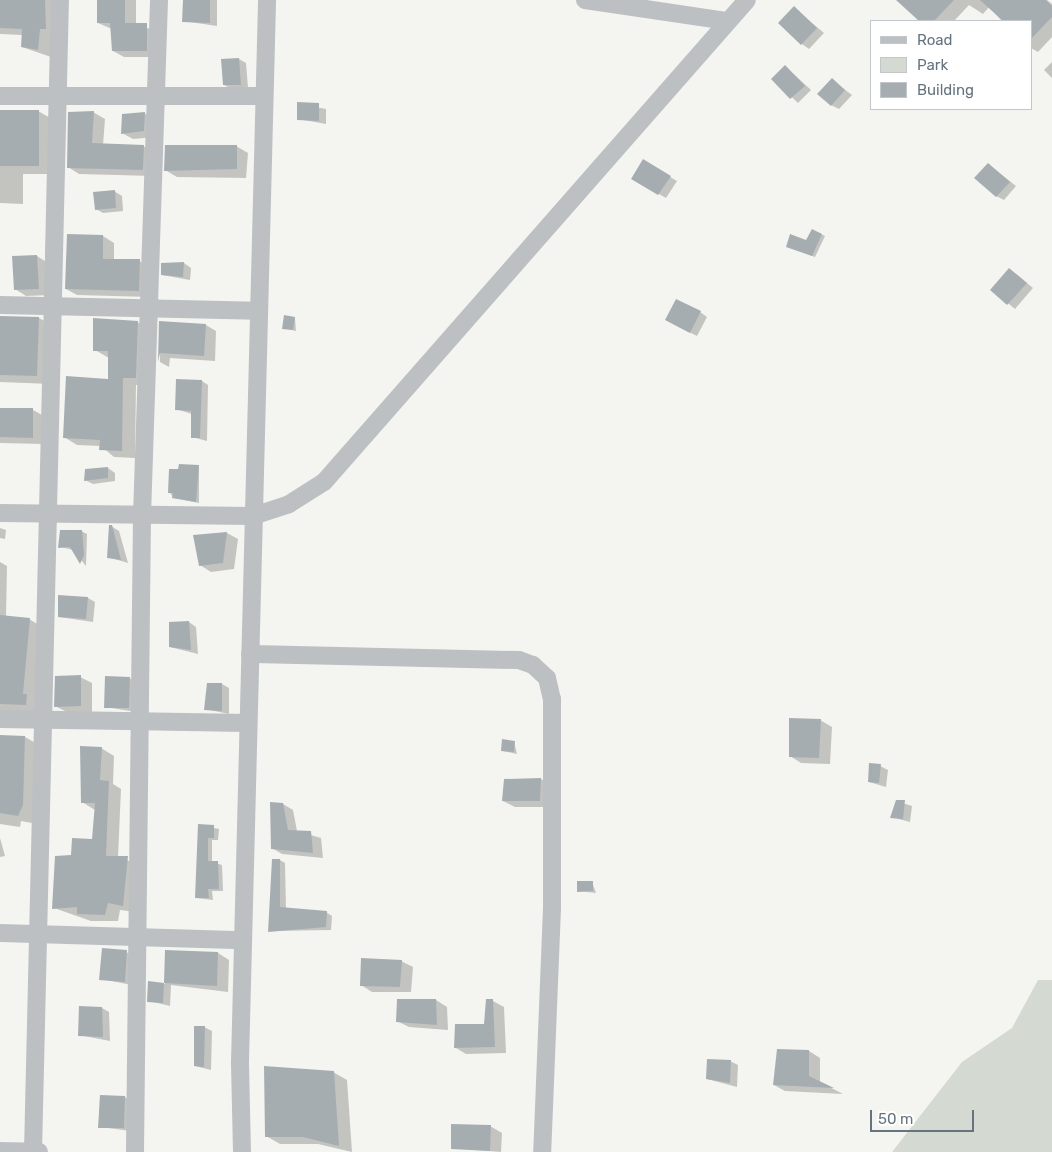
<!DOCTYPE html>
<html>
<head>
<meta charset="utf-8">
<style>
	body { margin:0 }
	#map { position:relative; width:1052px; height:1152px; overflow:hidden; background:#f4f5f1; font-family:Rubik,sans-serif }
	div>[style] { position:absolute }
	.green>* { inset:0; background:#d4d9d1 }
	.shadow>* { inset:0; background:#0003 }
	.building>* { inset:0; background:#a6adb1 }
	.minor>* { height:18px; margin:-9px; padding:0 9px; transform-origin:9px; border-radius:9px; background:#bcc0c3 }
	span { translate:-50% -50%; white-space:nowrap; text-align:center; line-height:1.15; -webkit-text-stroke:5px #fff; paint-order:stroke }
	.legend { position:absolute; left:870px; top:20px; width:162px; height:90px; box-sizing:border-box; background:#fff; border:1px solid #c2c7cc; margin:0; padding:6px 9px; list-style:none; font-size:15px; color:#66747f }
	.legend li { display:flex; align-items:center; gap:10px; height:25px }
	.legend b { width:25px; border:1px solid #c2c7cc }
	.scale { position:absolute; left:870px; top:1110px; width:104px; height:22px; box-sizing:border-box; border:2px solid #66747f; border-top:0; padding-left:6px; font-size:15px; line-height:18px; white-space:nowrap; color:#66747f; -webkit-text-stroke:4px #fff; paint-order:stroke }
</style>
</head>
<body>
<div id="map">
	<div class="green">
		<i style="clip-path:polygon(1038px 980px,1052px 980px,1052px 1152px,892px 1152px,962px 1062px,1012px 1028px)"></i>
	</div>
	<div class="shadow">
		<i style="clip-path:polygon(0 0,57px 0,51px 57px,22px 47px,23px 35px,0 34px)"></i>
		<i style="clip-path:polygon(98px 0,136px 0,136px 25px,158px 31px,158px 57px,124px 57px,113px 51px,112px 29px,98px 23px)"></i>
		<i style="clip-path:polygon(184px 0,217px 0,217px 26px,183px 21px)"></i>
		<i style="clip-path:polygon(905px 0,1047px 0,1052px 4px,1052px 37px,1038px 52px,1031px 48px,1031px 21px,1002px 21px,989px 7px,983px 14px,969px 5px,954px 21px,921px 21px,902px 4px)"></i>
		<i style="clip-path:polygon(794px 8px,824px 33px,809px 49px,802px 44px)"></i>
		<i style="clip-path:polygon(239px 59px,246px 63px,248px 88px,232px 89px,224px 85px)"></i>
		<i style="clip-path:polygon(1052px 62px,1052px 78px,1044px 70px)"></i>
		<i style="clip-path:polygon(786px 67px,811px 90px,798px 103px,773px 79px)"></i>
		<i style="clip-path:polygon(832px 80px,852px 95px,839px 109px,831px 105px)"></i>
		<i style="clip-path:polygon(299px 104px,326px 109px,326px 124px,298px 119px)"></i>
		<i style="clip-path:polygon(0 111px,38px 111px,52px 119px,53px 174px,23px 174px,23px 204px,0 203px)"></i>
		<i style="clip-path:polygon(93px 112px,105px 119px,103px 145px,143px 146px,155px 153px,154px 176px,79px 174px,68px 167px)"></i>
		<i style="clip-path:polygon(144px 113px,156px 120px,155px 137px,133px 139px,122px 133px)"></i>
		<i style="clip-path:polygon(236px 146px,248px 153px,246px 178px,177px 177px,165px 170px)"></i>
		<i style="clip-path:polygon(643px 161px,677px 181px,666px 198px,633px 179px)"></i>
		<i style="clip-path:polygon(988px 164px,1016px 186px,1004px 200px,996px 196px)"></i>
		<i style="clip-path:polygon(114px 191px,122px 196px,123px 211px,103px 213px,96px 209px)"></i>
		<i style="clip-path:polygon(812px 230px,825px 236px,815px 257px,791px 248px,807px 241px)"></i>
		<i style="clip-path:polygon(68px 235px,103px 236px,114px 243px,114px 260px,139px 261px,151px 267px,150px 297px,77px 295px,66px 289px)"></i>
		<i style="clip-path:polygon(37px 256px,48px 263px,50px 295px,26px 296px,15px 289px)"></i>
		<i style="clip-path:polygon(184px 263px,191px 268px,190px 280px,162px 275px)"></i>
		<i style="clip-path:polygon(1016px 274px,1033px 288px,1015px 309px,992px 290px)"></i>
		<i style="clip-path:polygon(700px 312px,707px 317px,697px 336px,673px 324px)"></i>
		<i style="clip-path:polygon(0 318px,39px 318px,54px 326px,52px 384px,0 382px)"></i>
		<i style="clip-path:polygon(295px 318px,296px 331px,283px 328px)"></i>
		<i style="clip-path:polygon(137px 322px,151px 330px,149px 385px,136px 385px,135px 458px,114px 457px,101px 446px,77px 445px,64px 437px,109px 380px,109px 358px,95px 350px)"></i>
		<i style="clip-path:polygon(160px 322px,206px 325px,216px 331px,215px 361px,170px 358px,169px 367px,160px 362px)"></i>
		<i style="clip-path:polygon(202px 381px,208px 385px,207px 441px,192px 437px,192px 414px,176px 409px)"></i>
		<i style="clip-path:polygon(0 409px,33px 410px,44px 416px,44px 444px,0 443px)"></i>
		<i style="clip-path:polygon(199px 466px,199px 503px,174px 498px,170px 493px,170px 470px)"></i>
		<i style="clip-path:polygon(108px 468px,115px 473px,115px 481px,93px 484px,85px 480px)"></i>
		<i style="clip-path:polygon(111px 526px,119px 531px,128px 563px,108px 557px)"></i>
		<i style="clip-path:polygon(0 528px,6px 530px,5px 539px,0 538px)"></i>
		<i style="clip-path:polygon(81px 531px,87px 534px,86px 566px,73px 550px,61px 547px)"></i>
		<i style="clip-path:polygon(227px 533px,238px 539px,234px 569px,211px 572px,200px 565px)"></i>
		<i style="clip-path:polygon(0 562px,7px 566px,6px 617px,29px 619px,42px 627px,39px 711px,0 711px)"></i>
		<i style="clip-path:polygon(88px 598px,95px 602px,93px 622px,59px 617px)"></i>
		<i style="clip-path:polygon(189px 622px,196px 627px,198px 654px,170px 647px)"></i>
		<i style="clip-path:polygon(80px 677px,92px 683px,92px 712px,67px 712px,55px 706px)"></i>
		<i style="clip-path:polygon(129px 678px,137px 682px,136px 712px,105px 707px)"></i>
		<i style="clip-path:polygon(222px 684px,229px 688px,229px 714px,205px 709px)"></i>
		<i style="clip-path:polygon(820px 720px,832px 727px,830px 764px,801px 763px,790px 756px)"></i>
		<i style="clip-path:polygon(0 737px,25px 737px,39px 745px,32px 823px,21px 821px,20px 827px,0 824px)"></i>
		<i style="clip-path:polygon(514px 742px,517px 754px,503px 751px)"></i>
		<i style="clip-path:polygon(101px 748px,114px 756px,113px 784px,121px 789px,118px 857px,140px 865px,136px 912px,120px 910px,118px 921px,91px 921px,54px 908px,72px 856px,93px 841px,95px 810px,82px 802px)"></i>
		<i style="clip-path:polygon(880px 766px,888px 770px,886px 787px,869px 782px)"></i>
		<i style="clip-path:polygon(541px 779px,552px 785px,551px 807px,515px 807px,503px 801px,506px 781px)"></i>
		<i style="clip-path:polygon(896px 801px,912px 806px,910px 822px,891px 817px)"></i>
		<i style="clip-path:polygon(283px 804px,293px 810px,297px 831px,321px 838px,323px 858px,282px 854px,272px 848px)"></i>
		<i style="clip-path:polygon(199px 825px,219px 829px,218px 840px,212px 840px,212px 862px,222px 865px,223px 891px,212px 891px,213px 900px,196px 898px)"></i>
		<i style="clip-path:polygon(0 838px,5px 856px,0 857px)"></i>
		<i style="clip-path:polygon(280px 860px,285px 863px,286px 909px,326px 912px,332px 916px,331px 930px,269px 931px)"></i>
		<i style="clip-path:polygon(592px 882px,596px 893px,578px 891px)"></i>
		<i style="clip-path:polygon(166px 951px,218px 953px,229px 960px,228px 992px,171px 985px,170px 1006px,149px 1001px,149px 982px,165px 984px)"></i>
		<i style="clip-path:polygon(126px 952px,134px 956px,132px 985px,101px 979px)"></i>
		<i style="clip-path:polygon(401px 961px,413px 967px,411px 992px,372px 992px,361px 985px)"></i>
		<i style="clip-path:polygon(398px 1000px,436px 1000px,447px 1007px,448px 1030px,409px 1027px,397px 1021px)"></i>
		<i style="clip-path:polygon(493px 1001px,504px 1007px,506px 1053px,466px 1054px,456px 1048px,485px 1026px)"></i>
		<i style="clip-path:polygon(102px 1008px,109px 1012px,110px 1041px,79px 1035px)"></i>
		<i style="clip-path:polygon(204px 1027px,212px 1031px,211px 1070px,195px 1066px)"></i>
		<i style="clip-path:polygon(809px 1051px,820px 1058px,820px 1082px,843px 1094px,785px 1091px,774px 1085px)"></i>
		<i style="clip-path:polygon(730px 1061px,738px 1065px,737px 1087px,707px 1079px)"></i>
		<i style="clip-path:polygon(333px 1072px,347px 1080px,352px 1152px,318px 1144px,280px 1144px,266px 1136px)"></i>
		<i style="clip-path:polygon(125px 1097px,132px 1102px,131px 1131px,100px 1127px)"></i>
		<i style="clip-path:polygon(490px 1126px,502px 1133px,501px 1152px,452px 1148px)"></i>
	</div>
	<div class="building">
		<i style="clip-path:polygon(0 0,45px 0,46px 29px,40px 29px,38px 50px,21px 47px,22px 29px,0 28px)"></i>
		<i style="clip-path:polygon(97px 0,125px 0,125px 23px,147px 23px,147px 51px,112px 51px,110px 23px,97px 23px)"></i>
		<i style="clip-path:polygon(183px 0,210px 0,210px 23px,182px 22px)"></i>
		<i style="clip-path:polygon(896px 0,954px 0,934px 21px,919px 21px)"></i>
		<i style="clip-path:polygon(980px 0,1046px 0,1052px 6px,1052px 17px,1031px 39px,1031px 21px,1003px 21px)"></i>
		<i style="clip-path:polygon(794px 6px,817px 28px,801px 45px,778px 23px)"></i>
		<i style="clip-path:polygon(239px 58px,241px 85px,223px 85px,221px 59px)"></i>
		<i style="clip-path:polygon(785px 65px,805px 86px,790px 99px,771px 79px)"></i>
		<i style="clip-path:polygon(832px 78px,845px 90px,831px 106px,817px 94px)"></i>
		<i style="clip-path:polygon(297px 102px,319px 103px,319px 121px,297px 120px)"></i>
		<i style="clip-path:polygon(0 110px,39px 110px,39px 166px,0 166px)"></i>
		<i style="clip-path:polygon(94px 111px,92px 143px,144px 145px,143px 170px,67px 168px,68px 112px)"></i>
		<i style="clip-path:polygon(145px 112px,144px 131px,121px 134px,122px 114px)"></i>
		<i style="clip-path:polygon(165px 145px,237px 145px,237px 169px,164px 171px)"></i>
		<i style="clip-path:polygon(643px 159px,671px 176px,658px 195px,631px 179px)"></i>
		<i style="clip-path:polygon(988px 163px,1010px 182px,996px 197px,974px 178px)"></i>
		<i style="clip-path:polygon(115px 190px,116px 208px,95px 210px,93px 192px)"></i>
		<i style="clip-path:polygon(812px 229px,822px 234px,812px 256px,786px 247px,790px 234px,806px 240px)"></i>
		<i style="clip-path:polygon(67px 234px,103px 235px,103px 259px,140px 259px,139px 291px,65px 289px)"></i>
		<i style="clip-path:polygon(37px 255px,39px 289px,14px 290px,12px 256px)"></i>
		<i style="clip-path:polygon(184px 262px,183px 277px,161px 275px,161px 263px)"></i>
		<i style="clip-path:polygon(1009px 268px,1027px 283px,1007px 305px,990px 290px)"></i>
		<i style="clip-path:polygon(676px 299px,701px 311px,690px 333px,665px 320px)"></i>
		<i style="clip-path:polygon(284px 315px,295px 317px,293px 330px,282px 329px)"></i>
		<i style="clip-path:polygon(0 316px,39px 317px,37px 376px,0 375px)"></i>
		<i style="clip-path:polygon(93px 318px,138px 321px,136px 378px,123px 378px,122px 451px,99px 450px,100px 440px,63px 438px,66px 376px,108px 379px,108px 351px,93px 351px)"></i>
		<i style="clip-path:polygon(159px 321px,206px 324px,204px 356px,160px 353px,158px 362px)"></i>
		<i style="clip-path:polygon(176px 379px,202px 380px,200px 438px,191px 438px,191px 411px,175px 410px)"></i>
		<i style="clip-path:polygon(0 408px,33px 408px,33px 438px,0 437px)"></i>
		<i style="clip-path:polygon(179px 464px,199px 465px,196px 502px,172px 498px,173px 493px,168px 493px,169px 469px,178px 469px)"></i>
		<i style="clip-path:polygon(108px 467px,108px 478px,84px 481px,85px 469px)"></i>
		<i style="clip-path:polygon(109px 525px,112px 525px,121px 560px,107px 558px)"></i>
		<i style="clip-path:polygon(60px 530px,82px 530px,84px 555px,80px 564px,70px 547px,58px 548px)"></i>
		<i style="clip-path:polygon(227px 532px,223px 563px,199px 566px,193px 535px)"></i>
		<i style="clip-path:polygon(58px 595px,88px 597px,86px 619px,58px 617px)"></i>
		<i style="clip-path:polygon(0 615px,30px 618px,23px 694px,27px 694px,26px 705px,0 704px)"></i>
		<i style="clip-path:polygon(189px 621px,191px 650px,169px 647px,169px 622px)"></i>
		<i style="clip-path:polygon(81px 675px,81px 706px,54px 707px,55px 676px)"></i>
		<i style="clip-path:polygon(105px 676px,130px 677px,129px 708px,104px 708px)"></i>
		<i style="clip-path:polygon(207px 683px,222px 683px,222px 711px,204px 710px)"></i>
		<i style="clip-path:polygon(789px 718px,821px 719px,819px 758px,789px 757px)"></i>
		<i style="clip-path:polygon(0 735px,25px 736px,23px 805px,18px 816px,0 813px)"></i>
		<i style="clip-path:polygon(502px 739px,515px 741px,514px 752px,501px 751px)"></i>
		<i style="clip-path:polygon(80px 746px,102px 747px,100px 780px,109px 781px,106px 856px,128px 856px,123px 906px,108px 903px,105px 915px,77px 914px,77px 907px,52px 909px,55px 856px,71px 855px,72px 838px,92px 839px,95px 803px,81px 803px)"></i>
		<i style="clip-path:polygon(869px 763px,881px 764px,879px 783px,868px 782px)"></i>
		<i style="clip-path:polygon(541px 778px,540px 801px,502px 801px,504px 779px)"></i>
		<i style="clip-path:polygon(896px 800px,905px 800px,903px 819px,890px 818px)"></i>
		<i style="clip-path:polygon(270px 802px,283px 803px,288px 830px,311px 831px,313px 853px,271px 849px)"></i>
		<i style="clip-path:polygon(198px 824px,214px 825px,214px 838px,208px 838px,208px 861px,218px 861px,219px 889px,208px 889px,209px 898px,195px 898px)"></i>
		<i style="clip-path:polygon(272px 859px,280px 859px,280px 907px,327px 911px,326px 927px,268px 932px)"></i>
		<i style="clip-path:polygon(577px 881px,593px 881px,593px 891px,577px 892px)"></i>
		<i style="clip-path:polygon(102px 948px,127px 950px,125px 982px,99px 980px)"></i>
		<i style="clip-path:polygon(165px 950px,218px 952px,217px 986px,164px 983px)"></i>
		<i style="clip-path:polygon(361px 958px,402px 960px,400px 987px,360px 986px)"></i>
		<i style="clip-path:polygon(148px 981px,164px 983px,163px 1003px,147px 1002px)"></i>
		<i style="clip-path:polygon(397px 999px,436px 999px,437px 1025px,396px 1022px)"></i>
		<i style="clip-path:polygon(486px 999px,493px 999px,495px 1047px,454px 1048px,455px 1024px,484px 1024px)"></i>
		<i style="clip-path:polygon(79px 1006px,102px 1007px,103px 1037px,78px 1036px)"></i>
		<i style="clip-path:polygon(194px 1026px,205px 1026px,204px 1067px,194px 1066px)"></i>
		<i style="clip-path:polygon(777px 1049px,809px 1050px,809px 1076px,834px 1088px,773px 1085px)"></i>
		<i style="clip-path:polygon(707px 1059px,731px 1060px,730px 1083px,706px 1079px)"></i>
		<i style="clip-path:polygon(264px 1066px,334px 1071px,339px 1146px,303px 1137px,265px 1137px)"></i>
		<i style="clip-path:polygon(100px 1095px,125px 1096px,124px 1128px,98px 1128px)"></i>
		<i style="clip-path:polygon(451px 1124px,491px 1125px,490px 1151px,451px 1149px)"></i>
	</div>
	<div class="minor">
		<i style="left:585px;top:0;width:144px;rotate:8.4deg"></i>
		<i style="left:0;top:96px;width:264px"></i>
		<i style="left:0;top:305px;width:257px;rotate:1.3deg"></i>
		<i style="left:0;top:513px;width:253px;rotate:0.7deg"></i>
		<i style="left:253px;top:516px;width:38px;rotate:-18deg"></i>
		<i style="left:289px;top:504px;width:41px;rotate:-32.2deg"></i>
		<i style="left:324px;top:482px;width:641px;rotate:-48.73deg"></i>
		<i style="left:250px;top:654px;width:269px;rotate:1.3deg"></i>
		<i style="left:519px;top:660px;width:15px;rotate:20deg"></i>
		<i style="left:533px;top:665px;width:19px;rotate:43deg"></i>
		<i style="left:547px;top:678px;width:22px;rotate:77deg"></i>
		<i style="left:552px;top:699px;width:209px;rotate:90deg"></i>
		<i style="left:552px;top:908px;width:244px;rotate:92.3deg"></i>
		<i style="left:0;top:719px;width:248px;rotate:0.9deg"></i>
		<i style="left:0;top:933px;width:243px;rotate:1.7deg"></i>
		<i style="left:0;top:1151px;width:39px;rotate:1deg"></i>
		<i style="left:33px;top:1152px;width:1152px;rotate:-88.66deg"></i>
		<i style="left:135px;top:1152px;width:636px;rotate:-89.37deg"></i>
		<i style="left:142px;top:516px;width:516px;rotate:-88.11deg"></i>
		<i style="left:242px;top:1152px;width:90px;rotate:-91.3deg"></i>
		<i style="left:240px;top:1062px;width:1062px;rotate:-88.54deg"></i>
	</div>
	<ul class="legend">
	<li><b style="height:6px;background:#bcc0c3"></b>Road</li>
	<li><b style="height:14px;background:#d4d9d1"></b>Park</li>
	<li><b style="height:14px;background:#a6adb1"></b>Building</li>
	</ul>
	<div class="scale">50 m</div>
</div>
</body>
</html>
